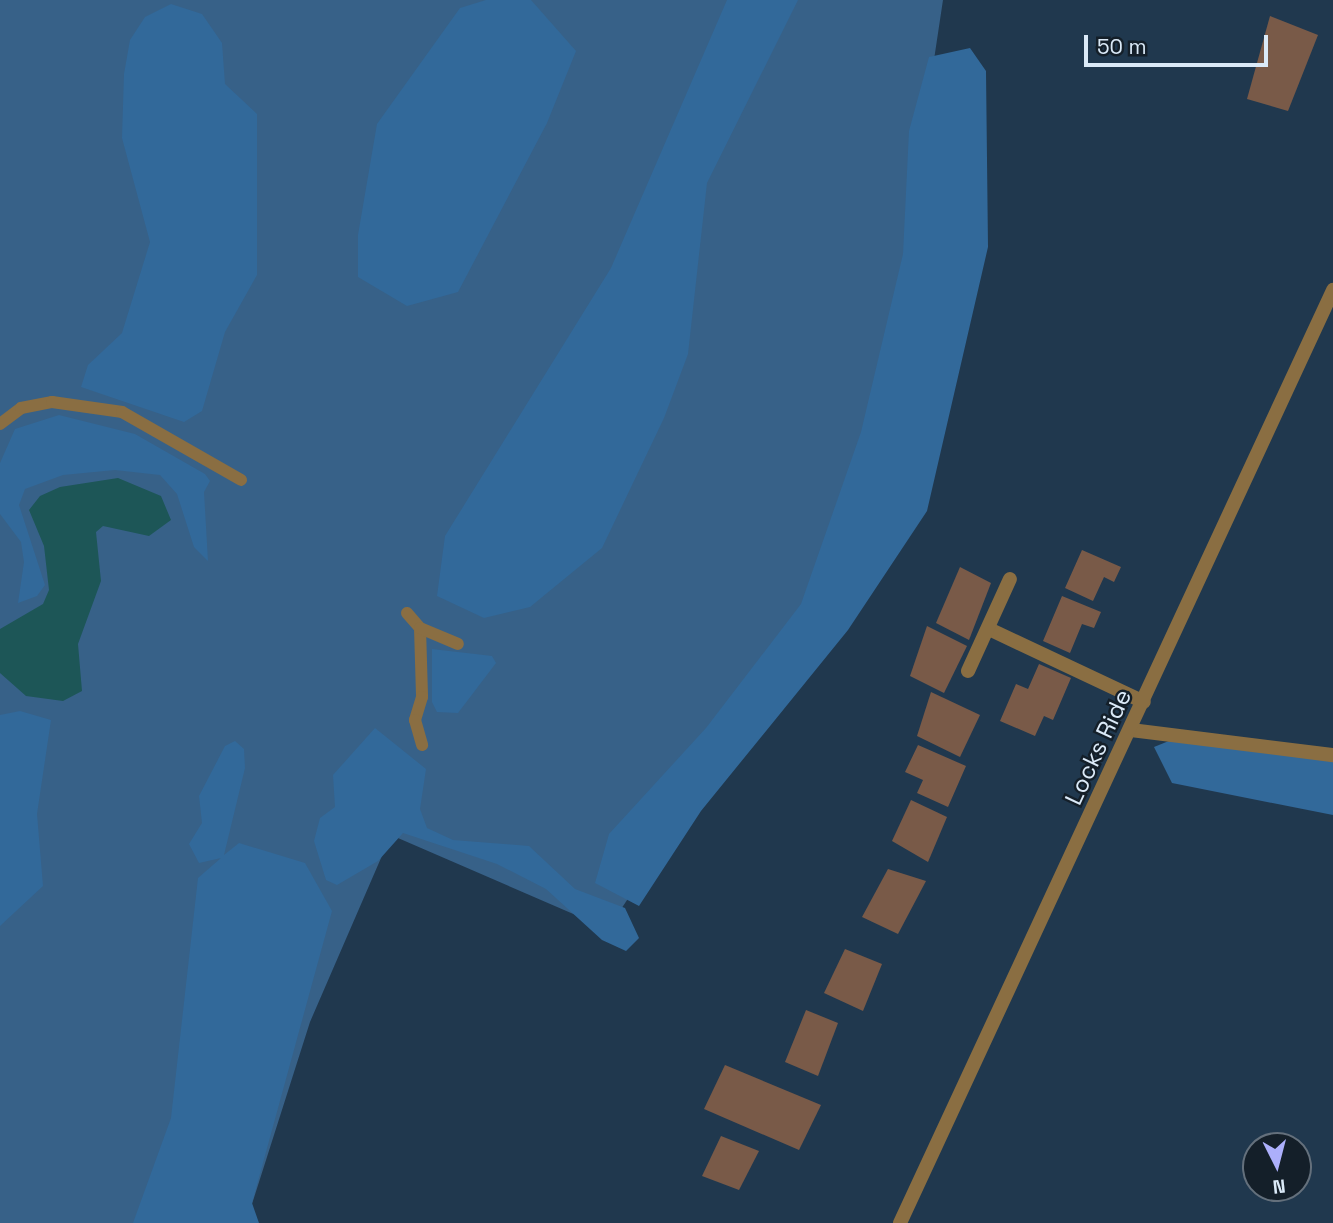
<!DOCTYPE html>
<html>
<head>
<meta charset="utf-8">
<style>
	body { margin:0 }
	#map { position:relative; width:1333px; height:1223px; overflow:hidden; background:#20384e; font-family:"Space Grotesk",sans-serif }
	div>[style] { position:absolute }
	.green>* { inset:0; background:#376188 }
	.forest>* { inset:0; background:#32699a }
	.water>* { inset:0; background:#1d5657 }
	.building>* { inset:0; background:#795a48 }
	.service>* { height:12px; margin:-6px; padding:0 6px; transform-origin:6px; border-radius:6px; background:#8a6e42 }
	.minor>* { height:14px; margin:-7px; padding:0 7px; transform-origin:7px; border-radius:7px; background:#8a6e42 }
	.tertiary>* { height:14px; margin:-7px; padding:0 7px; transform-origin:7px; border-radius:7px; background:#8a6e42 }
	span { translate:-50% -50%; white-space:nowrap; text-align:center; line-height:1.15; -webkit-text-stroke:5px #141f29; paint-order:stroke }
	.street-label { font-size:24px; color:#dbeaf8 }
	.north { position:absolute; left:1242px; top:1132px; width:70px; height:70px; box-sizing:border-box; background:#141f29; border:2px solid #64707c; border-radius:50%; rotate:174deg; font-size:19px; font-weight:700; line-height:28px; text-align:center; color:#dbeaf8 }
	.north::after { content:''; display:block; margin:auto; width:24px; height:32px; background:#acaffb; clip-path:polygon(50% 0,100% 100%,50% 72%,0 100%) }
	.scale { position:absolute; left:1084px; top:35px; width:184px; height:32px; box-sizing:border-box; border:4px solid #dbeaf8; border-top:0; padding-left:9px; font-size:21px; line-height:24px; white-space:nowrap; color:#dbeaf8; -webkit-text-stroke:5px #141f29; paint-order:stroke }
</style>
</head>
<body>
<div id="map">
	<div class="green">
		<i style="clip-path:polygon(0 0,943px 0,861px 544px,608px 929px,391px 835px,310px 1022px,252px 1204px,238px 1223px,0 1223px)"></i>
	</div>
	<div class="forest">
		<i style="clip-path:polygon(486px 0,531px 0,576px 51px,547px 123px,458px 292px,407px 306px,358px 277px,358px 235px,377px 124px,460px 8px)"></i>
		<i style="clip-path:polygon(727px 0,798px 0,707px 183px,688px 354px,664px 418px,602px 548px,530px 607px,484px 618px,437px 596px,445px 536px,611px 268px)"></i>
		<i style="clip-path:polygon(171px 4px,202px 14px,222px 43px,225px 84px,257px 114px,257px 275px,225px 332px,202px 411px,184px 422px,81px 387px,88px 365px,122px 333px,150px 242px,122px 138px,124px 74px,130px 40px,145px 17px)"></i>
		<i style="clip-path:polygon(970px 48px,986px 71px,988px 247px,927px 511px,848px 630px,701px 811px,639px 906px,595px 883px,609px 834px,706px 728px,801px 604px,861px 432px,903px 254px,909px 131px,929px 57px)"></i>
		<i style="clip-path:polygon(59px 415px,135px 434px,205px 474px,210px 481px,204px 492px,208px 561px,194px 547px,177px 494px,160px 475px,115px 470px,63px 475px,25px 489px,19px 505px,45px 585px,37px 596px,18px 603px,24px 562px,21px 542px,0 514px,0 463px,15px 429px)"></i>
		<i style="clip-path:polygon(432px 649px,492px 656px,496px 663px,458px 713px,437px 712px,432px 702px)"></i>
		<i style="clip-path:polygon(20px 711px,51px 720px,37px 814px,43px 886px,0 926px,0 715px)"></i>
		<i style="clip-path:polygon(375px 728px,426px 769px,420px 809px,427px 828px,453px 840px,529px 846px,575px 889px,625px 908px,639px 938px,626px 951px,602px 940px,546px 889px,497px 864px,403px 833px,378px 861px,337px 885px,326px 880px,314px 841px,320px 818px,335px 807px,333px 775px)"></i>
		<i style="clip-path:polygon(1191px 732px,1333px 761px,1333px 815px,1172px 783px,1154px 747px)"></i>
		<i style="clip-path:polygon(235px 741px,244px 749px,245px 768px,224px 855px,239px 843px,305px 863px,332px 911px,252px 1203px,259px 1223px,133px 1223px,171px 1118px,198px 878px,221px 858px,199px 863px,189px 844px,202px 823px,199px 796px,225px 746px)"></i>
	</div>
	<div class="water">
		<i style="clip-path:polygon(118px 478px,161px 496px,171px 520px,149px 536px,103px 526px,96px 532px,101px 581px,78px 644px,82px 691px,63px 701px,26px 696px,0 673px,0 629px,43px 604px,49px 590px,44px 546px,29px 510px,40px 496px,60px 487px)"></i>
	</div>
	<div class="building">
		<i style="clip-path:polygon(1270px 16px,1318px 35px,1288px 111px,1247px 99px)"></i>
		<i style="clip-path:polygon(1082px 550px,1121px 567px,1114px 582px,1104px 577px,1093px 601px,1065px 588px)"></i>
		<i style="clip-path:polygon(960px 567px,991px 583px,969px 640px,936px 623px)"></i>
		<i style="clip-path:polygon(1062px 596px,1101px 612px,1094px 628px,1082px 624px,1070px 653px,1043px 641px)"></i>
		<i style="clip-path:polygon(927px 626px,967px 646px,944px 693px,910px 676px)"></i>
		<i style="clip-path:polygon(1039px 664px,1071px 678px,1053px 720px,1044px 716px,1035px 736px,1000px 721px,1016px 684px,1028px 689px)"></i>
		<i style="clip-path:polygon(931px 692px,980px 715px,960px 757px,917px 736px)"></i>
		<i style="clip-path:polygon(918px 745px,966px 766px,948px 807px,917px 793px,923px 780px,905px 772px)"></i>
		<i style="clip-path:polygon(911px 800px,947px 817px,928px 862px,892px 841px)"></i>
		<i style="clip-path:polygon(888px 869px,926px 881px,898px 934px,862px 917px)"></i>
		<i style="clip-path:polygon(845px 949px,882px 964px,863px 1011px,824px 993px)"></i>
		<i style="clip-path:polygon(806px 1010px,838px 1023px,818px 1076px,785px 1062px)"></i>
		<i style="clip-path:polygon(725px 1065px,821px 1105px,799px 1150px,704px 1109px)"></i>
		<i style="clip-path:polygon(721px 1136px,759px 1151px,739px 1190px,702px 1176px)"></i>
	</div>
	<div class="service">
		<i style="left:0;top:424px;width:26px;rotate:-37deg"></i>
		<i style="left:21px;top:408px;width:32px;rotate:-11deg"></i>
		<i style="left:52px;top:402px;width:71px;rotate:8.1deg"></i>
		<i style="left:122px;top:412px;width:137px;rotate:29.7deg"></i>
		<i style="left:407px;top:613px;width:20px;rotate:49deg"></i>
		<i style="left:420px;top:628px;width:69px;rotate:88.3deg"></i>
		<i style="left:422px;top:697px;width:24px;rotate:107deg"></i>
		<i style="left:415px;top:720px;width:26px;rotate:74deg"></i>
		<i style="left:420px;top:628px;width:41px;rotate:22.8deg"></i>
	</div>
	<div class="minor">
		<i style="left:989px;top:629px;width:171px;rotate:25.2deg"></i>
		<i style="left:968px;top:671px;width:101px;rotate:-65.5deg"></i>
		<i style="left:1131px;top:730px;width:204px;rotate:7.1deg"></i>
	</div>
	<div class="tertiary">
		<i style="left:900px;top:1223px;width:1029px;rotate:-65.1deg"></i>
	</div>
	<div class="street-label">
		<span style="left:1098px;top:747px;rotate:-65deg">Locks Ride</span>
	</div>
	<div class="north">N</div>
	<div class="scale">50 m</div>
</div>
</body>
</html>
